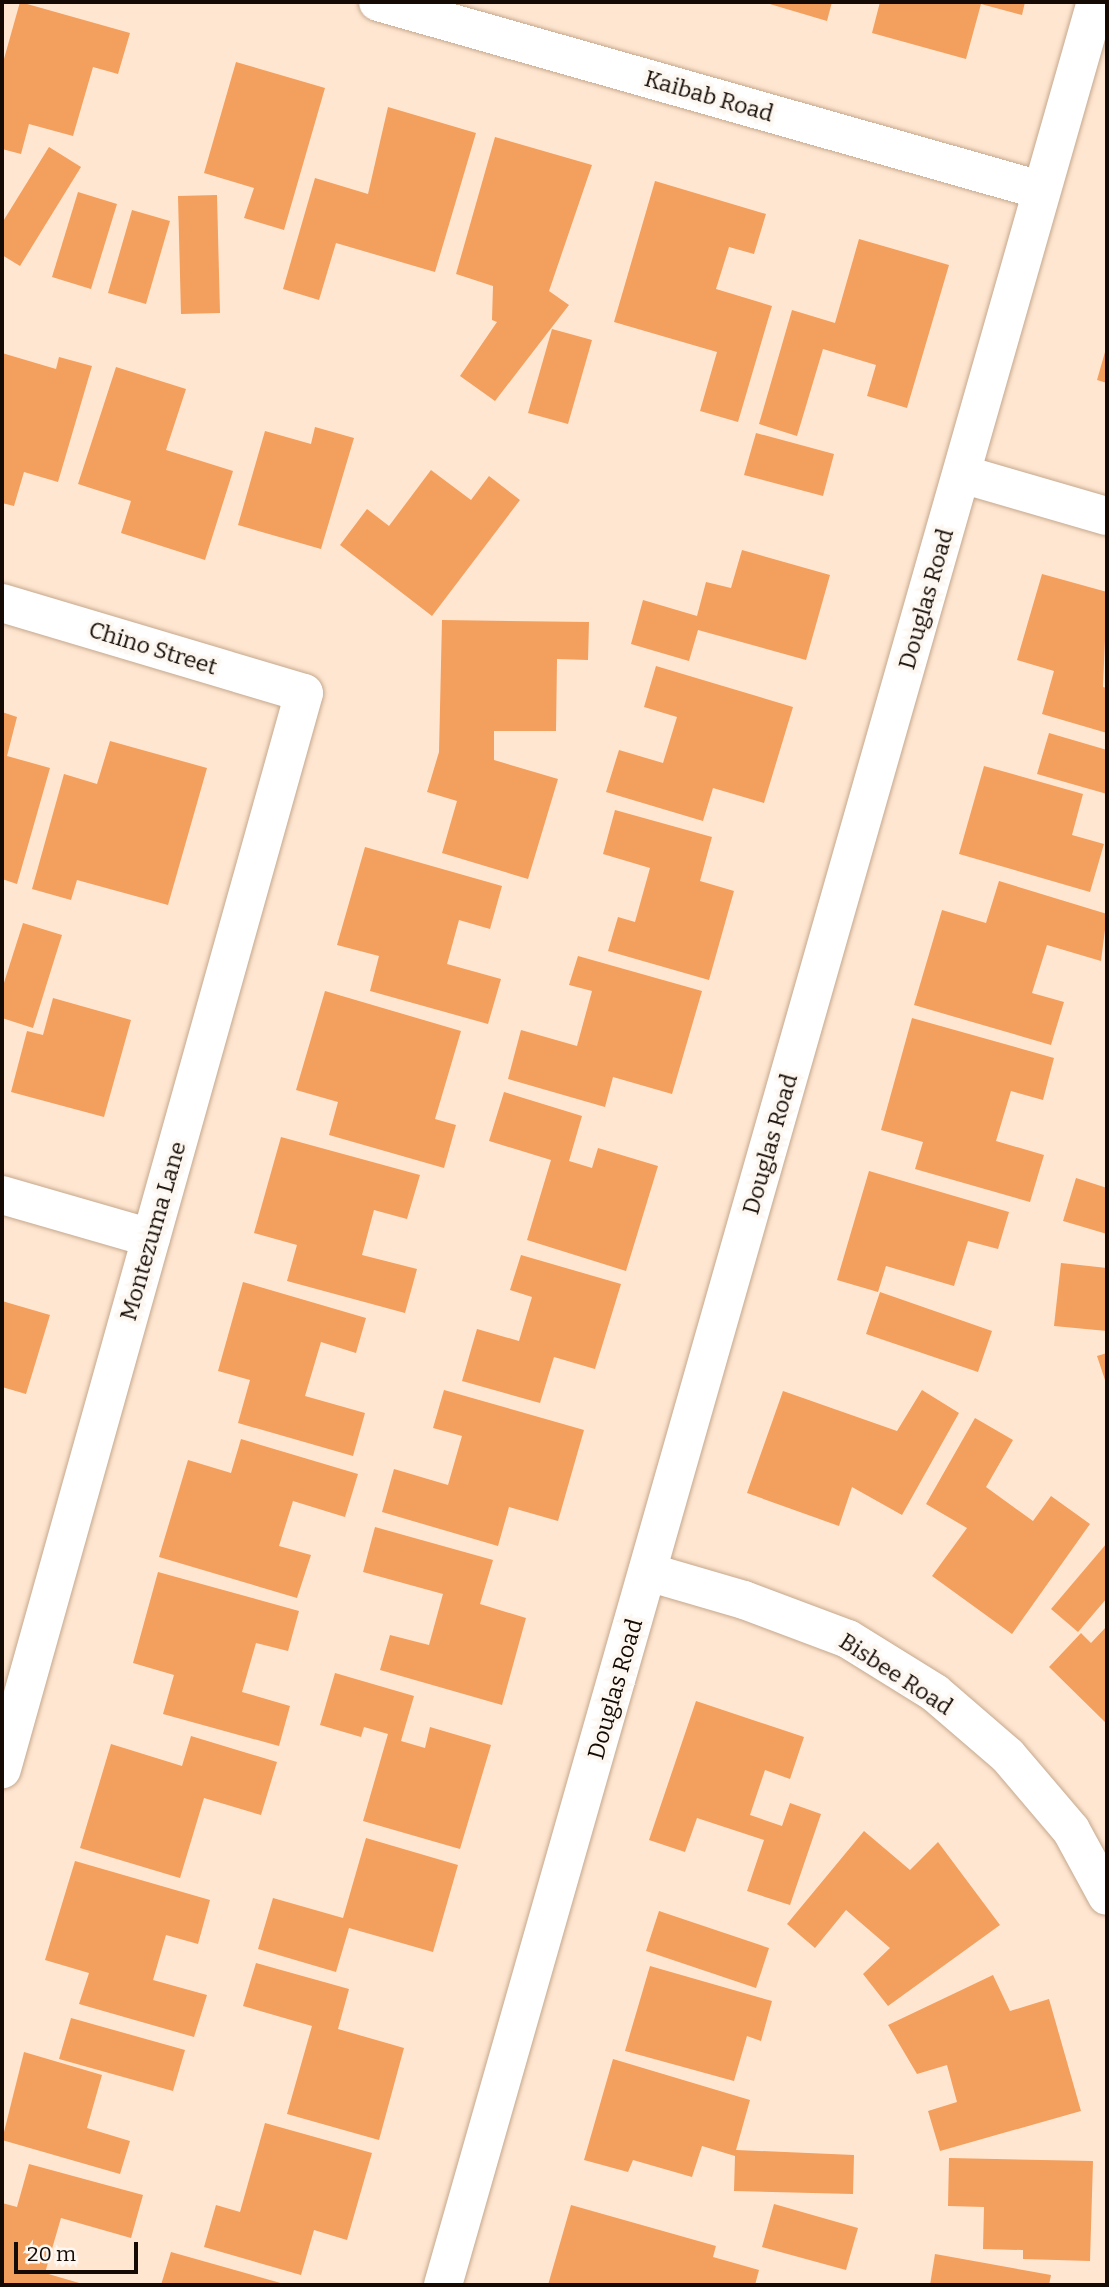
<!DOCTYPE html>
<html>
<head>
<meta charset="utf-8">
<style>
	body { margin:0 }
	#map { position:relative; width:1109px; height:2287px; overflow:hidden; background:#ffe6d0; font-family:Bitter,serif }
	div>[style] { position:absolute }
	.building>* { inset:0; background:#f39f5d }
	.roads { filter:drop-shadow(0 0 2px #c5a88e) drop-shadow(0 0 2px #c5a88e) }
	.minor>* { height:38px; margin:-19px; padding:0 19px; transform-origin:19px; border-radius:19px; background:#fff }
	span { translate:-50% -50%; white-space:nowrap; text-align:center; line-height:1.15; -webkit-text-stroke:7px #fdf7f1; paint-order:stroke }
	.street-label { font-size:23px; color:#150b04 }
	.frame { position:absolute; inset:0; border:4px solid #150b04; pointer-events:none }
	.scale { position:absolute; left:14px; top:2242px; width:124px; height:32px; box-sizing:border-box; border:4px solid #150b04; border-top:0; padding-left:9px; font-size:21px; line-height:24px; white-space:nowrap; color:#150b04; -webkit-text-stroke:5px #fdf7f1; paint-order:stroke }
</style>
</head>
<body>
<div id="map">
	<div class="building">
		<i style="clip-path:polygon(20px 2px,130px 33px,118px 74px,93px 67px,73px 136px,29px 124px,21px 154px,2px 149px,2px 66px)"></i>
		<i style="clip-path:polygon(763px 2px,832px 2px,827px 21px)"></i>
		<i style="clip-path:polygon(880px 2px,1025px 2px,1022px 15px,981px 4px,966px 59px,872px 33px)"></i>
		<i style="clip-path:polygon(236px 62px,325px 88px,284px 230px,244px 218px,254px 188px,204px 173px)"></i>
		<i style="clip-path:polygon(388px 107px,476px 133px,435px 272px,336px 243px,319px 300px,283px 289px,315px 178px,368px 194px)"></i>
		<i style="clip-path:polygon(495px 137px,592px 165px,549px 291px,569px 305px,495px 401px,460px 376px,497px 322px,492px 320px,493px 286px,456px 274px)"></i>
		<i style="clip-path:polygon(49px 147px,81px 167px,20px 266px,2px 255px,2px 223px)"></i>
		<i style="clip-path:polygon(655px 181px,766px 214px,754px 254px,729px 247px,716px 289px,772px 306px,738px 422px,700px 411px,717px 352px,614px 322px)"></i>
		<i style="clip-path:polygon(78px 192px,117px 204px,91px 289px,52px 277px)"></i>
		<i style="clip-path:polygon(217px 195px,220px 313px,181px 314px,178px 196px)"></i>
		<i style="clip-path:polygon(132px 210px,170px 221px,146px 304px,108px 293px)"></i>
		<i style="clip-path:polygon(859px 239px,949px 265px,907px 408px,867px 396px,876px 365px,823px 349px,797px 436px,759px 424px,792px 310px,835px 323px)"></i>
		<i style="clip-path:polygon(552px 329px,592px 340px,568px 424px,528px 413px)"></i>
		<i style="clip-path:polygon(1107px 345px,1107px 383px,1097px 380px)"></i>
		<i style="clip-path:polygon(2px 353px,56px 369px,59px 357px,92px 366px,58px 482px,24px 472px,14px 506px,2px 503px)"></i>
		<i style="clip-path:polygon(116px 367px,186px 389px,166px 450px,233px 471px,205px 560px,121px 533px,131px 501px,78px 484px)"></i>
		<i style="clip-path:polygon(315px 427px,354px 438px,321px 549px,238px 525px,265px 431px,311px 444px)"></i>
		<i style="clip-path:polygon(756px 433px,834px 454px,823px 496px,744px 475px)"></i>
		<i style="clip-path:polygon(431px 470px,471px 500px,489px 476px,520px 500px,432px 616px,340px 545px,367px 509px,389px 526px)"></i>
		<i style="clip-path:polygon(742px 550px,830px 575px,806px 660px,698px 630px,689px 661px,631px 644px,643px 600px,697px 616px,706px 582px,731px 588px)"></i>
		<i style="clip-path:polygon(1042px 574px,1107px 592px,1103px 687px,1107px 688px,1107px 733px,1042px 714px,1054px 671px,1017px 660px)"></i>
		<i style="clip-path:polygon(442px 620px,589px 622px,588px 660px,557px 659px,556px 731px,494px 731px,494px 760px,558px 779px,528px 879px,442px 853px,457px 801px,427px 792px,439px 752px)"></i>
		<i style="clip-path:polygon(656px 666px,793px 707px,764px 803px,713px 788px,703px 821px,606px 792px,619px 750px,663px 763px,677px 717px,644px 707px)"></i>
		<i style="clip-path:polygon(2px 712px,17px 717px,7px 756px,50px 768px,17px 884px,2px 879px)"></i>
		<i style="clip-path:polygon(1049px 733px,1107px 750px,1107px 794px,1037px 774px)"></i>
		<i style="clip-path:polygon(110px 741px,207px 768px,168px 905px,77px 880px,71px 900px,32px 889px,64px 774px,97px 784px)"></i>
		<i style="clip-path:polygon(984px 766px,1083px 794px,1072px 835px,1104px 844px,1090px 892px,959px 854px)"></i>
		<i style="clip-path:polygon(615px 810px,712px 837px,700px 881px,734px 891px,709px 980px,608px 951px,618px 917px,635px 922px,650px 868px,603px 854px)"></i>
		<i style="clip-path:polygon(365px 847px,502px 886px,490px 929px,459px 920px,447px 964px,501px 979px,488px 1024px,370px 991px,379px 956px,337px 945px)"></i>
		<i style="clip-path:polygon(999px 881px,1107px 914px,1101px 961px,1047px 945px,1032px 993px,1064px 1002px,1051px 1045px,914px 1005px,942px 910px,986px 923px)"></i>
		<i style="clip-path:polygon(23px 923px,62px 935px,33px 1028px,2px 1018px,2px 989px)"></i>
		<i style="clip-path:polygon(578px 956px,702px 991px,672px 1094px,613px 1077px,605px 1107px,508px 1079px,521px 1030px,577px 1046px,592px 991px,569px 985px)"></i>
		<i style="clip-path:polygon(325px 991px,461px 1031px,435px 1119px,456px 1125px,444px 1168px,329px 1135px,338px 1102px,296px 1090px)"></i>
		<i style="clip-path:polygon(53px 998px,131px 1020px,104px 1117px,11px 1092px,27px 1031px,43px 1035px)"></i>
		<i style="clip-path:polygon(912px 1018px,1054px 1058px,1043px 1100px,1011px 1091px,996px 1141px,1044px 1155px,1030px 1202px,915px 1169px,923px 1142px,881px 1130px)"></i>
		<i style="clip-path:polygon(504px 1092px,582px 1116px,569px 1161px,592px 1168px,598px 1148px,658px 1166px,626px 1271px,527px 1240px,551px 1160px,489px 1141px)"></i>
		<i style="clip-path:polygon(281px 1137px,420px 1175px,407px 1219px,374px 1210px,362px 1255px,417px 1269px,405px 1313px,287px 1281px,297px 1245px,254px 1233px)"></i>
		<i style="clip-path:polygon(869px 1171px,1009px 1212px,998px 1249px,968px 1241px,954px 1286px,886px 1266px,878px 1292px,837px 1280px)"></i>
		<i style="clip-path:polygon(1076px 1178px,1107px 1188px,1107px 1234px,1063px 1221px)"></i>
		<i style="clip-path:polygon(521px 1255px,621px 1284px,595px 1369px,554px 1357px,540px 1403px,462px 1381px,477px 1329px,519px 1341px,532px 1297px,510px 1290px)"></i>
		<i style="clip-path:polygon(1061px 1263px,1107px 1268px,1107px 1331px,1054px 1326px)"></i>
		<i style="clip-path:polygon(243px 1282px,366px 1318px,356px 1353px,321px 1342px,305px 1396px,365px 1413px,353px 1456px,238px 1423px,250px 1380px,218px 1371px)"></i>
		<i style="clip-path:polygon(880px 1292px,992px 1331px,978px 1372px,866px 1334px)"></i>
		<i style="clip-path:polygon(2px 1301px,50px 1315px,26px 1394px,2px 1387px)"></i>
		<i style="clip-path:polygon(1107px 1353px,1107px 1386px,1097px 1356px)"></i>
		<i style="clip-path:polygon(444px 1390px,584px 1430px,558px 1521px,509px 1507px,498px 1546px,382px 1512px,394px 1469px,448px 1485px,462px 1436px,433px 1428px)"></i>
		<i style="clip-path:polygon(922px 1390px,959px 1413px,902px 1515px,852px 1487px,839px 1526px,747px 1493px,783px 1391px,897px 1431px)"></i>
		<i style="clip-path:polygon(975px 1418px,1013px 1440px,986px 1487px,1033px 1521px,1051px 1496px,1090px 1524px,1012px 1634px,932px 1576px,967px 1528px,926px 1504px)"></i>
		<i style="clip-path:polygon(241px 1439px,358px 1474px,345px 1517px,293px 1501px,279px 1546px,311px 1555px,297px 1598px,159px 1557px,188px 1460px,231px 1473px)"></i>
		<i style="clip-path:polygon(375px 1527px,493px 1560px,480px 1604px,526px 1618px,502px 1705px,380px 1670px,390px 1635px,429px 1645px,443px 1594px,363px 1572px)"></i>
		<i style="clip-path:polygon(1107px 1543px,1107px 1598px,1078px 1632px,1051px 1609px)"></i>
		<i style="clip-path:polygon(158px 1572px,299px 1611px,288px 1651px,256px 1643px,242px 1692px,290px 1706px,279px 1746px,163px 1714px,174px 1675px,133px 1663px)"></i>
		<i style="clip-path:polygon(1107px 1626px,1107px 1724px,1049px 1667px,1081px 1633px,1091px 1643px)"></i>
		<i style="clip-path:polygon(335px 1673px,414px 1696px,401px 1741px,425px 1748px,430px 1727px,491px 1745px,460px 1849px,363px 1821px,388px 1734px,364px 1727px,361px 1737px,320px 1725px)"></i>
		<i style="clip-path:polygon(696px 1701px,804px 1737px,790px 1779px,765px 1770px,750px 1815px,782px 1826px,790px 1803px,821px 1814px,790px 1905px,747px 1891px,764px 1840px,697px 1818px,685px 1852px,649px 1840px)"></i>
		<i style="clip-path:polygon(191px 1736px,277px 1762px,261px 1815px,204px 1798px,180px 1878px,80px 1848px,111px 1744px,182px 1766px)"></i>
		<i style="clip-path:polygon(864px 1831px,910px 1870px,938px 1842px,1000px 1925px,888px 2006px,863px 1974px,890px 1948px,846px 1910px,815px 1948px,787px 1924px)"></i>
		<i style="clip-path:polygon(366px 1838px,458px 1865px,433px 1952px,349px 1928px,336px 1972px,258px 1949px,273px 1898px,343px 1918px)"></i>
		<i style="clip-path:polygon(75px 1861px,210px 1900px,198px 1944px,166px 1935px,153px 1980px,207px 1995px,194px 2037px,79px 2004px,89px 1973px,45px 1960px)"></i>
		<i style="clip-path:polygon(659px 1911px,769px 1948px,756px 1988px,646px 1951px)"></i>
		<i style="clip-path:polygon(256px 1963px,349px 1989px,338px 2029px,404px 2048px,379px 2140px,287px 2114px,312px 2026px,243px 2006px)"></i>
		<i style="clip-path:polygon(650px 1966px,772px 2001px,761px 2041px,747px 2036px,734px 2081px,625px 2051px)"></i>
		<i style="clip-path:polygon(993px 1975px,1010px 2011px,1049px 1999px,1081px 2111px,940px 2151px,928px 2111px,957px 2102px,947px 2065px,917px 2074px,888px 2025px)"></i>
		<i style="clip-path:polygon(71px 2018px,185px 2050px,173px 2091px,59px 2059px)"></i>
		<i style="clip-path:polygon(24px 2052px,102px 2075px,87px 2128px,130px 2141px,120px 2174px,2px 2140px)"></i>
		<i style="clip-path:polygon(613px 2059px,750px 2100px,736px 2150px,854px 2155px,853px 2194px,734px 2191px,735px 2156px,702px 2146px,692px 2177px,633px 2160px,628px 2172px,584px 2160px)"></i>
		<i style="clip-path:polygon(265px 2123px,372px 2153px,347px 2240px,314px 2230px,301px 2275px,204px 2247px,216px 2205px,240px 2212px)"></i>
		<i style="clip-path:polygon(949px 2158px,1093px 2161px,1090px 2261px,1023px 2259px,1023px 2250px,983px 2249px,984px 2207px,948px 2206px)"></i>
		<i style="clip-path:polygon(29px 2164px,143px 2195px,131px 2238px,61px 2218px,45px 2273px,86px 2285px,2px 2285px,2px 2203px,17px 2207px)"></i>
		<i style="clip-path:polygon(774px 2204px,858px 2228px,846px 2270px,762px 2247px)"></i>
		<i style="clip-path:polygon(571px 2205px,716px 2246px,713px 2257px,759px 2270px,755px 2285px,548px 2285px)"></i>
		<i style="clip-path:polygon(171px 2252px,284px 2284px,284px 2285px,161px 2285px)"></i>
		<i style="clip-path:polygon(935px 2254px,1051px 2275px,1049px 2285px,930px 2285px)"></i>
	</div>
	<div class="roads">
		<div class="minor">
			<i style="left:378px;top:2px;width:688px;rotate:15.85deg"></i>
			<i style="left:962px;top:474px;width:151px;rotate:16.2deg"></i>
			<i style="left:2px;top:603px;width:315px;rotate:16.6deg"></i>
			<i style="left:304px;top:693px;width:1118px;rotate:105.68deg"></i>
			<i style="left:2px;top:1195px;width:155px;rotate:16.1deg"></i>
			<i style="left:648px;top:1572px;width:100px;rotate:16.3deg"></i>
			<i style="left:744px;top:1600px;width:111px;rotate:20.6deg"></i>
			<i style="left:848px;top:1639px;width:102px;rotate:31.8deg"></i>
			<i style="left:935px;top:1693px;width:96px;rotate:40.8deg"></i>
			<i style="left:1008px;top:1756px;width:97px;rotate:49.6deg"></i>
			<i style="left:1071px;top:1830px;width:75px;rotate:61.4deg"></i>
			<i style="left:443px;top:2285px;width:2375px;rotate:-74.04deg"></i>
		</div>
	</div>
	<div class="street-label">
		<span style="left:709px;top:96px;rotate:16deg">Kaibab Road</span>
		<span style="left:926px;top:599px;rotate:-74deg">Douglas Road</span>
		<span style="left:153px;top:648px;rotate:17deg">Chino Street</span>
		<span style="left:770px;top:1144px;rotate:-74deg">Douglas Road</span>
		<span style="left:153px;top:1231px;rotate:-74deg">Montezuma Lane</span>
		<span style="left:896px;top:1674px;rotate:33deg">Bisbee Road</span>
		<span style="left:615px;top:1689px;rotate:-74deg">Douglas Road</span>
	</div>
	<div class="frame"></div>
	<div class="scale">20 m</div>
</div>
</body>
</html>
